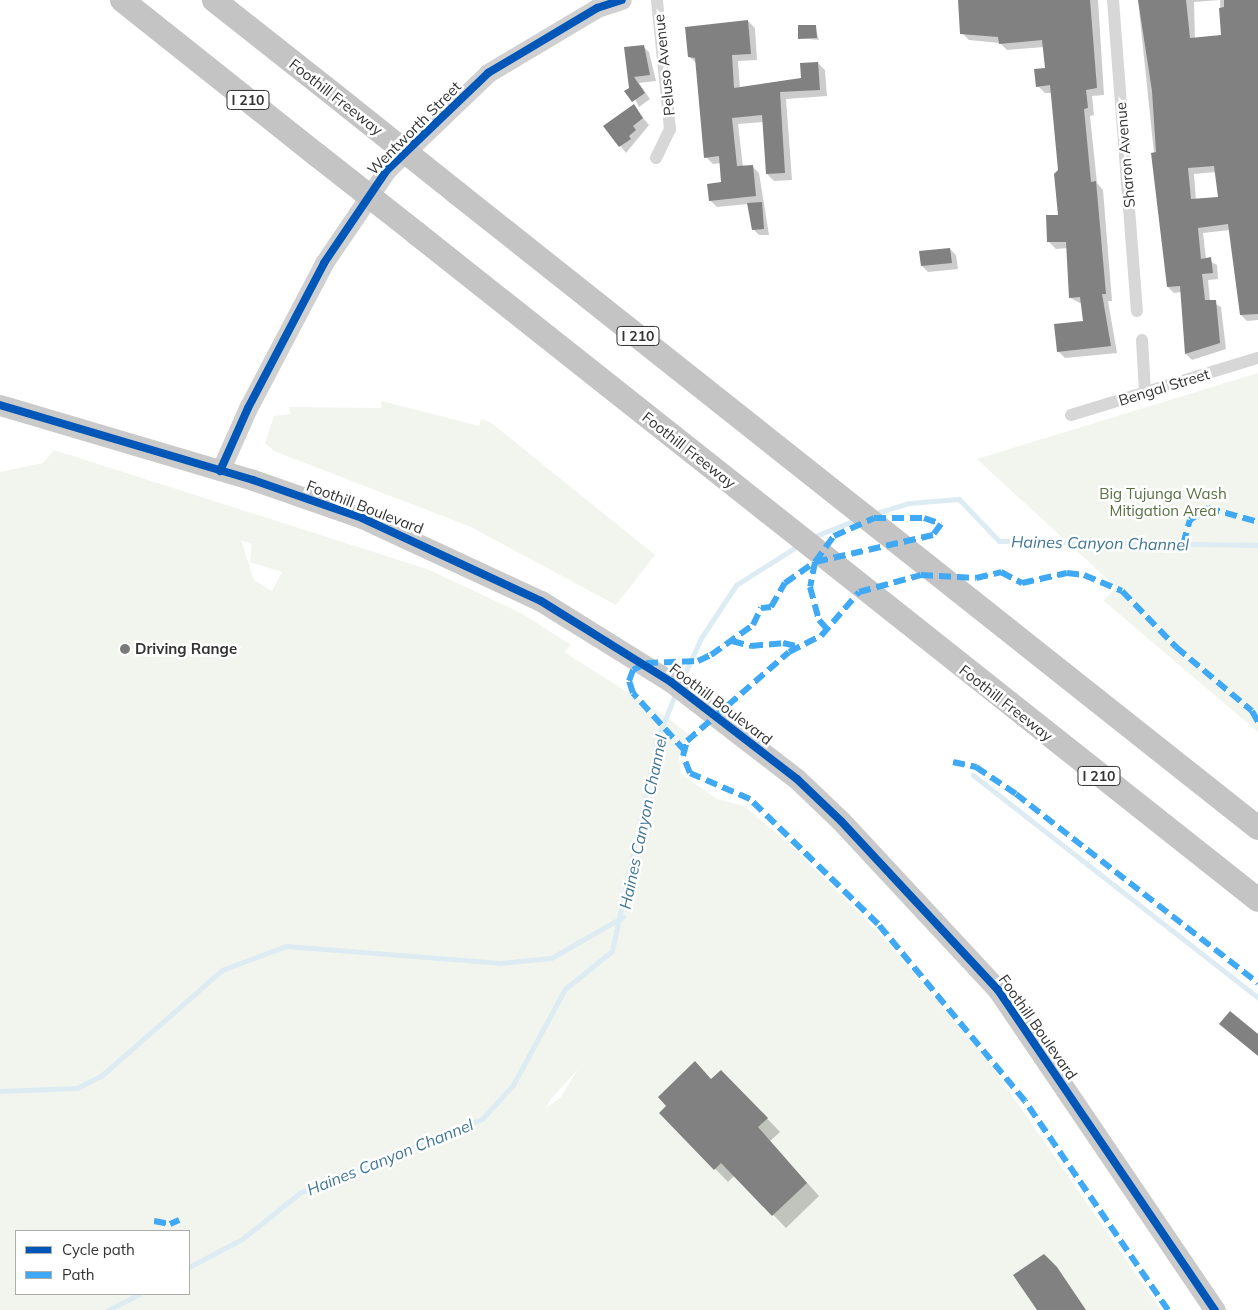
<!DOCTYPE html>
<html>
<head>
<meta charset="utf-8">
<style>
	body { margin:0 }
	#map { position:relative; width:1258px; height:1310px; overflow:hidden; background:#fff; font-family:Mulish,sans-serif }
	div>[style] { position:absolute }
	.green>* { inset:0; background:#f1f5ed }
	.shadow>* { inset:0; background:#0003 }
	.stream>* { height:5px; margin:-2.5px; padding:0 2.5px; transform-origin:2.5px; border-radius:2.5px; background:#ddebf3 }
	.building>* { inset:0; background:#818181 }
	.street>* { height:12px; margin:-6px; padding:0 6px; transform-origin:6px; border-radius:6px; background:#d7d7d7 }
	.secondary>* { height:19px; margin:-9.5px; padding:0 9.5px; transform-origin:9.5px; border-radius:9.5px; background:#d0d0d0 }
	.primary>* { height:21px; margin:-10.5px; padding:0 10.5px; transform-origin:10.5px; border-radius:10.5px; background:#cacaca }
	.highway>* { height:24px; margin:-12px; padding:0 12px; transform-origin:12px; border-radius:12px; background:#c4c4c4 }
	.highway-bridge>* { height:24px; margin:-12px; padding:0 12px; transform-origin:12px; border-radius:12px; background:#c4c4c4 }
	.quiet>* { height:6px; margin-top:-3px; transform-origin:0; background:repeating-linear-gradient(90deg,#3fa9f5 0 12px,transparent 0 18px) }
	.cycleway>* { height:8px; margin:-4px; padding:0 4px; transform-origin:4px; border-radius:4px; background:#0057b8 }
	.dots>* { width:14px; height:14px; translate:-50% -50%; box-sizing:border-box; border:2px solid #fff; border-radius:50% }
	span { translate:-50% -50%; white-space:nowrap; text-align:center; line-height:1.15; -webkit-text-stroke:5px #fff; paint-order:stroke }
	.shield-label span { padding:1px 4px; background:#fff; border:1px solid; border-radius:4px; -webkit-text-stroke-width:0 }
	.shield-label { font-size:14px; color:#333; font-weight:700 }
	.street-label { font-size:15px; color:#333 }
	.park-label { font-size:15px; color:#56703f }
	.poi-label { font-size:15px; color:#333; font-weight:700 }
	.left { translate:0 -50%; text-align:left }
	.water-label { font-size:16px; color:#3f7597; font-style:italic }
	.legend { position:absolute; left:15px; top:1230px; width:175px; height:65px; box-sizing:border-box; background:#fff; border:1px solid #adadad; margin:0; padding:6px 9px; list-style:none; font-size:15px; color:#333 }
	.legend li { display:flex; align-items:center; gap:10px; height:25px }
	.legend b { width:25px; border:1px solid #adadad }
</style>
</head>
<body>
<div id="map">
	<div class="green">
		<i style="clip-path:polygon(1258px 373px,1258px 732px,1104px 601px,1116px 587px,977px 459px)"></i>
		<i style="clip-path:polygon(382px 401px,479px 426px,481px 419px,490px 422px,655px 555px,616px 605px,471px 527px,274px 451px,265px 443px,274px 416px,290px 414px,289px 407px,381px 408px)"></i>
		<i style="clip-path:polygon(evenodd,54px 450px,427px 569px,521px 613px,571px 645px,564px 652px,668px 718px,689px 735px,679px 757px,681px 774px,717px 799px,744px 806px,790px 845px,883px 937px,988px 1061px,1161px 1310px,0 1310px,0 472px,43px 463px,54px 450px,241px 540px,252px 544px,250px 562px,282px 572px,272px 591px,254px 580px,241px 540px,54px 450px,578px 1069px,561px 1097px,545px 1109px,551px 1099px,578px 1069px,54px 450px,16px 1231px,189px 1231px,189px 1294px,16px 1294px,16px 1231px)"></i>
	</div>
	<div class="shadow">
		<i style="clip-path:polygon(959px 0,1098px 0,1104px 95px,1092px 96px,1094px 115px,1090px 116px,1097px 183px,1103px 190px,1112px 301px,1108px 301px,1117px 353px,1065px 358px,1058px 351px,1084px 322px,1082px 304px,1070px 298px,1068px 248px,1056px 249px,1049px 242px,1059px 216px,1060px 170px,1052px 93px,1045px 93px,1038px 86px,1047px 69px,1044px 47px,1007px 50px,1000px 43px,969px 40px,962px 33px)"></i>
		<i style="clip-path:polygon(evenodd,1138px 0,1258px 0,1258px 320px,1247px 321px,1241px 315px,1230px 230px,1203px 233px,1206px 259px,1217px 265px,1218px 279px,1208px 280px,1210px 301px,1221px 307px,1226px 349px,1192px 360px,1186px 354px,1182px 292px,1174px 293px,1168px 287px,1138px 0,1220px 0,1222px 36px,1195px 39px,1194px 2px,1220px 0,1138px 0,1216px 172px,1219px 198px,1196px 200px,1194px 174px,1216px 172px)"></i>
		<i style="clip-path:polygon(748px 21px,755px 28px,757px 60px,738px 61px,740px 88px,803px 79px,818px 63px,825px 70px,827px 96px,786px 99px,792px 180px,774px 181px,767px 174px,763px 122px,738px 124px,743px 167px,752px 166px,759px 173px,769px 235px,759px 235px,753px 229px,748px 204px,717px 207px,710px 200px,723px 184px,721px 163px,713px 164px,706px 157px,696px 63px,689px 56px)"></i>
		<i style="clip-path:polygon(815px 26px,819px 40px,799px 38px)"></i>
		<i style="clip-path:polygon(643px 46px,649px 52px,656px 81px,639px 83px,650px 99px,639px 107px,630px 89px)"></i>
		<i style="clip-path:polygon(633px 106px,649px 125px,626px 153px,605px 126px)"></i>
		<i style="clip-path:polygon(950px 249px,956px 255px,958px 269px,928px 272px,922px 266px)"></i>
		<i style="clip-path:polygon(712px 1080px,734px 1084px,780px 1132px,770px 1141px,819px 1196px,786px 1228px,735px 1175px,728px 1182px,661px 1113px)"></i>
	</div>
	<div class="stream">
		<i style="left:873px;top:514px;width:38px;rotate:-17deg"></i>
		<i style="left:909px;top:503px;width:50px;rotate:-4.6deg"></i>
		<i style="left:959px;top:499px;width:58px;rotate:46.4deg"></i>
		<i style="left:999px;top:541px;width:259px;rotate:0.9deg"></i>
		<i style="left:810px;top:538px;width:52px;rotate:-21.6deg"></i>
		<i style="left:681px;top:682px;width:48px;rotate:-65.6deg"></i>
		<i style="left:701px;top:638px;width:64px;rotate:-56.6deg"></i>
		<i style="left:736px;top:585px;width:75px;rotate:-32.4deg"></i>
		<i style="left:973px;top:775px;width:362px;rotate:38deg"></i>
		<i style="left:0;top:1091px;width:77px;rotate:-2.2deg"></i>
		<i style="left:77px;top:1088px;width:27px;rotate:-27deg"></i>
		<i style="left:101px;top:1076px;width:161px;rotate:-41.2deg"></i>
		<i style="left:222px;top:970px;width:68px;rotate:-20.6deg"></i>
		<i style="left:286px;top:946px;width:215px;rotate:4.5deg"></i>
		<i style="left:500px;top:963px;width:51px;rotate:-5.6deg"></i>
		<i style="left:551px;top:958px;width:83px;rotate:-29.7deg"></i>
		<i style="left:189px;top:1267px;width:60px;rotate:-27.8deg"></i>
		<i style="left:242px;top:1239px;width:75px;rotate:-38.5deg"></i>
		<i style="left:301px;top:1192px;width:195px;rotate:-22deg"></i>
		<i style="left:482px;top:1119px;width:46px;rotate:-47.6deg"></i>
		<i style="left:513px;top:1085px;width:109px;rotate:-61.6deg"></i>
		<i style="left:565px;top:989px;width:60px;rotate:-39deg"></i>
		<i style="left:612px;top:951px;width:219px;rotate:-77.9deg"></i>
		<i style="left:658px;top:737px;width:48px;rotate:-68.2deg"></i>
		<i style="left:108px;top:1310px;width:35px;rotate:-27deg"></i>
	</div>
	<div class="building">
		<i style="clip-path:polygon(958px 0,1090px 0,1097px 88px,1086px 90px,1088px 108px,1084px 109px,1091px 182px,1096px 181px,1106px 294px,1102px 294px,1111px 346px,1057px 352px,1054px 324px,1083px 321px,1080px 297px,1069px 298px,1066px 242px,1047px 242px,1046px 215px,1058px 215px,1054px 174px,1058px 170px,1050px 85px,1036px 87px,1034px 69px,1045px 68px,1042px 40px,999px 44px,998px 37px,960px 34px)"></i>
		<i style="clip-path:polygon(evenodd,1138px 0,1186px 0,1190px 38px,1221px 35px,1219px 8px,1224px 7px,1224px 0,1258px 0,1258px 314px,1240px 315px,1228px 224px,1198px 228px,1201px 259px,1211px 257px,1213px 273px,1202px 274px,1205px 300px,1216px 300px,1220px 343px,1185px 354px,1180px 286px,1167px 287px,1151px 153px,1156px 152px,1152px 91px,1138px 0,1214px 166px,1218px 197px,1191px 199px,1188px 168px,1214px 166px)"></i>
		<i style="clip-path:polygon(748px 20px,751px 54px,732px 55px,734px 88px,801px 78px,800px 63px,818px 62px,820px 90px,780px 92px,785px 173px,766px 174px,762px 115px,732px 118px,737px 166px,753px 165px,756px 196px,709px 201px,707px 184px,721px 182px,719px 156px,704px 158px,695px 58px,688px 57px,685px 27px)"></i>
		<i style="clip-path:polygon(798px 25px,816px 25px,817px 38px,798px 39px)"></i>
		<i style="clip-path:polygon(644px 45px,650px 75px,634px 77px,645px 93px,632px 102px,624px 91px,629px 88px,624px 47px)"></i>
		<i style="clip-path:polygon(634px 104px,643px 118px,633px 126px,636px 130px,629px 136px,631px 139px,619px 147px,603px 126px)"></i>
		<i style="clip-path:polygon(762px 202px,764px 229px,752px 230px,747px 203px)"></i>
		<i style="clip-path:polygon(950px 248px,952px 263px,921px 266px,919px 251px)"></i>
		<i style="clip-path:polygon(1230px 1011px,1258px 1034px,1258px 1056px,1219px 1024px)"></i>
		<i style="clip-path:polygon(695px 1061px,711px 1079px,721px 1070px,768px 1118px,758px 1127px,807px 1183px,772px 1216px,721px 1163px,714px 1170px,659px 1113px,666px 1106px,658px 1097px)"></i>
		<i style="clip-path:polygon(1044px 1254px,1057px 1267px,1086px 1310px,1037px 1310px,1013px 1275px)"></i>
	</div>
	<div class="street">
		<i style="left:1113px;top:0;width:312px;rotate:85.6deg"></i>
		<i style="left:656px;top:158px;width:32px;rotate:-64deg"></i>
		<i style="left:670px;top:129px;width:130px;rotate:-95.8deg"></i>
		<i style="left:1142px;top:340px;width:52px;rotate:86.7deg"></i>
		<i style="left:1071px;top:415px;width:195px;rotate:-17deg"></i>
	</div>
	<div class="secondary">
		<i style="left:220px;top:471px;width:69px;rotate:-66deg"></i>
		<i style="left:248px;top:408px;width:164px;rotate:-62.3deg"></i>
		<i style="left:324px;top:263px;width:112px;rotate:-55.9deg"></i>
		<i style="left:387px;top:170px;width:140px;rotate:-43.8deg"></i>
		<i style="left:488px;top:73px;width:127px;rotate:-30.8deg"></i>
		<i style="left:597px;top:8px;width:26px;rotate:-18deg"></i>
	</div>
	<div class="primary">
		<i style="left:0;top:405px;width:264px;rotate:16.5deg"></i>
		<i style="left:253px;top:480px;width:115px;rotate:19.2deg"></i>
		<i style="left:362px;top:518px;width:197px;rotate:24.9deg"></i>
		<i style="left:541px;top:601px;width:153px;rotate:31.9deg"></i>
		<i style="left:671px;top:682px;width:159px;rotate:37.6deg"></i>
		<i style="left:797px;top:779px;width:61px;rotate:43.7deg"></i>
		<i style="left:841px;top:821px;width:231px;rotate:47.1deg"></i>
		<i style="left:998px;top:990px;width:387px;rotate:55.9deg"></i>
	</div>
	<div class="highway">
		<i style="left:122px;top:0;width:249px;rotate:38.5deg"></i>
		<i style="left:214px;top:0;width:171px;rotate:38.3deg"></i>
		<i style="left:457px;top:193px;width:1022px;rotate:38.41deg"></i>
		<i style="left:416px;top:233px;width:1074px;rotate:38.38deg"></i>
	</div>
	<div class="highway-bridge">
		<i style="left:348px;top:106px;width:139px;rotate:38.6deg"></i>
		<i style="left:317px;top:155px;width:126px;rotate:38.2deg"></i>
	</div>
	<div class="quiet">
		<i style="left:1183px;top:544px;width:25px;rotate:-74deg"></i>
		<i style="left:1190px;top:520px;width:22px;rotate:-34deg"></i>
		<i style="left:1208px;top:508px;width:52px;rotate:15.6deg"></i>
		<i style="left:732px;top:641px;width:20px;rotate:15deg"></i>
		<i style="left:751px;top:646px;width:32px;rotate:-5deg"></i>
		<i style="left:783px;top:643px;width:17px;rotate:13deg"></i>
		<i style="left:685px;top:751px;width:78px;rotate:-131.9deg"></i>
		<i style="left:633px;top:693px;width:13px;rotate:-108deg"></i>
		<i style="left:629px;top:681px;width:12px;rotate:-70deg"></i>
		<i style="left:633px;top:670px;width:15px;rotate:-28deg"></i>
		<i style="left:646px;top:663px;width:52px;rotate:-2.2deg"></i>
		<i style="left:698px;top:661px;width:14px;rotate:-25deg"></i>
		<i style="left:711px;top:655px;width:52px;rotate:-35.5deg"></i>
		<i style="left:753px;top:625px;width:19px;rotate:-65deg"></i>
		<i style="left:761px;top:608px;width:10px;rotate:-6deg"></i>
		<i style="left:771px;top:607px;width:28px;rotate:-60deg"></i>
		<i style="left:785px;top:583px;width:37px;rotate:-35deg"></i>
		<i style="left:815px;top:562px;width:32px;rotate:-54deg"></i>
		<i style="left:834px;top:536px;width:44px;rotate:-24.2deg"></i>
		<i style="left:874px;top:518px;width:50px"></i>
		<i style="left:924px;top:518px;width:18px;rotate:19deg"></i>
		<i style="left:941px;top:524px;width:14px;rotate:126deg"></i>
		<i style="left:933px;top:535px;width:121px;rotate:167.1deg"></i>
		<i style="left:815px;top:562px;width:25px;rotate:101deg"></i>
		<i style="left:810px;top:587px;width:34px;rotate:75deg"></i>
		<i style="left:819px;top:620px;width:12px;rotate:48deg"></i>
		<i style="left:953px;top:762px;width:24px;rotate:12deg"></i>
		<i style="left:976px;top:767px;width:48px;rotate:34deg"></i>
		<i style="left:1016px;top:794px;width:307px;rotate:38deg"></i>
		<i style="left:154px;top:1221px;width:16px;rotate:11deg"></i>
		<i style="left:170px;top:1224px;width:10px;rotate:-24deg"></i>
		<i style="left:1168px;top:1310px;width:253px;rotate:-124.4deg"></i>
		<i style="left:1025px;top:1101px;width:230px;rotate:-129.7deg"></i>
		<i style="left:878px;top:924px;width:179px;rotate:-135.7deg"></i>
		<i style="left:750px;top:799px;width:65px;rotate:-156.6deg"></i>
		<i style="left:690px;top:773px;width:18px;rotate:-112deg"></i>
		<i style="left:683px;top:756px;width:16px;rotate:-75deg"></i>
		<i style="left:687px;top:741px;width:135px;rotate:-41.1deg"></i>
		<i style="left:789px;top:652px;width:36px;rotate:-27deg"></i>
		<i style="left:821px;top:636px;width:58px;rotate:-49.2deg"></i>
		<i style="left:859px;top:592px;width:64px;rotate:-15.3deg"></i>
		<i style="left:921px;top:575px;width:55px;rotate:3.1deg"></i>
		<i style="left:976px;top:578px;width:26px;rotate:-13deg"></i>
		<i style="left:1001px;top:572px;width:24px;rotate:28deg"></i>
		<i style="left:1022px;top:583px;width:46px;rotate:-12.5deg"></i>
		<i style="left:1067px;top:573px;width:17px;rotate:7deg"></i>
		<i style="left:1084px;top:575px;width:41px;rotate:22.8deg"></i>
		<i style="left:1122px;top:591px;width:78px;rotate:46deg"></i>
		<i style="left:1176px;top:647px;width:99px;rotate:40.1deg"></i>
		<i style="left:1252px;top:711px;width:13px;rotate:61deg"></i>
	</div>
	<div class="cycleway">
		<i style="left:0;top:405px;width:264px;rotate:16.5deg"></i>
		<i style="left:253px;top:480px;width:115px;rotate:19.2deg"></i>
		<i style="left:362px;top:518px;width:197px;rotate:24.9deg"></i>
		<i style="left:541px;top:601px;width:153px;rotate:31.9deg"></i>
		<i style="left:671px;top:682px;width:159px;rotate:37.6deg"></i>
		<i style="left:797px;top:779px;width:61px;rotate:43.7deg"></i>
		<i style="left:841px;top:821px;width:231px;rotate:47.1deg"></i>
		<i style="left:998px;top:990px;width:387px;rotate:55.9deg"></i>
		<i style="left:220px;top:471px;width:69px;rotate:-66deg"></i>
		<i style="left:248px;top:408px;width:164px;rotate:-62.3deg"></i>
		<i style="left:324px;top:263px;width:112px;rotate:-55.9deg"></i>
		<i style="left:387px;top:170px;width:140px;rotate:-43.8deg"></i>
		<i style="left:488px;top:73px;width:127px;rotate:-30.8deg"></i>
		<i style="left:597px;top:8px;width:26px;rotate:-18deg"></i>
	</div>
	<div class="dots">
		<i style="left:125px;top:649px;background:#7a7a7a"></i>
	</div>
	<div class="shield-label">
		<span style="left:248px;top:100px">I 210</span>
		<span style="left:638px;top:336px">I 210</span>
		<span style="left:1099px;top:776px">I 210</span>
	</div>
	<div class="street-label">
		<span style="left:664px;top:65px;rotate:-96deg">Peluso Avenue</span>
		<span style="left:336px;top:97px;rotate:38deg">Foothill Freeway</span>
		<span style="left:414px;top:128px;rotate:-45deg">Wentworth Street</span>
		<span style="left:1125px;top:155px;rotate:-95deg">Sharon Avenue</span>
		<span style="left:1164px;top:387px;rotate:-17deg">Bengal Street</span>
		<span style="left:689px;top:450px;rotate:38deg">Foothill Freeway</span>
		<span style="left:365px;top:507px;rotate:21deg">Foothill Boulevard</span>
		<span style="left:1006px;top:703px;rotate:38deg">Foothill Freeway</span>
		<span style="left:721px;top:704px;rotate:37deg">Foothill Boulevard</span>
		<span style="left:1038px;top:1027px;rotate:55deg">Foothill Boulevard</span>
	</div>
	<div class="park-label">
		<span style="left:1163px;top:502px">Big Tujunga Wash<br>Mitigation Area</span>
	</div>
	<div class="poi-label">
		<span class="left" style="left:135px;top:649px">Driving Range</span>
	</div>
	<div class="water-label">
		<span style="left:1100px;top:543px;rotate:1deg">Haines Canyon Channel</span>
		<span style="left:643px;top:822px;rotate:-78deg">Haines Canyon Channel</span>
		<span style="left:390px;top:1157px;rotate:-22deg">Haines Canyon Channel</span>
	</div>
	<ul class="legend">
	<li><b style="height:6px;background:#0057b8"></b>Cycle path</li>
	<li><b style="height:6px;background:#3fa9f5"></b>Path</li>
	</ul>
</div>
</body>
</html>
